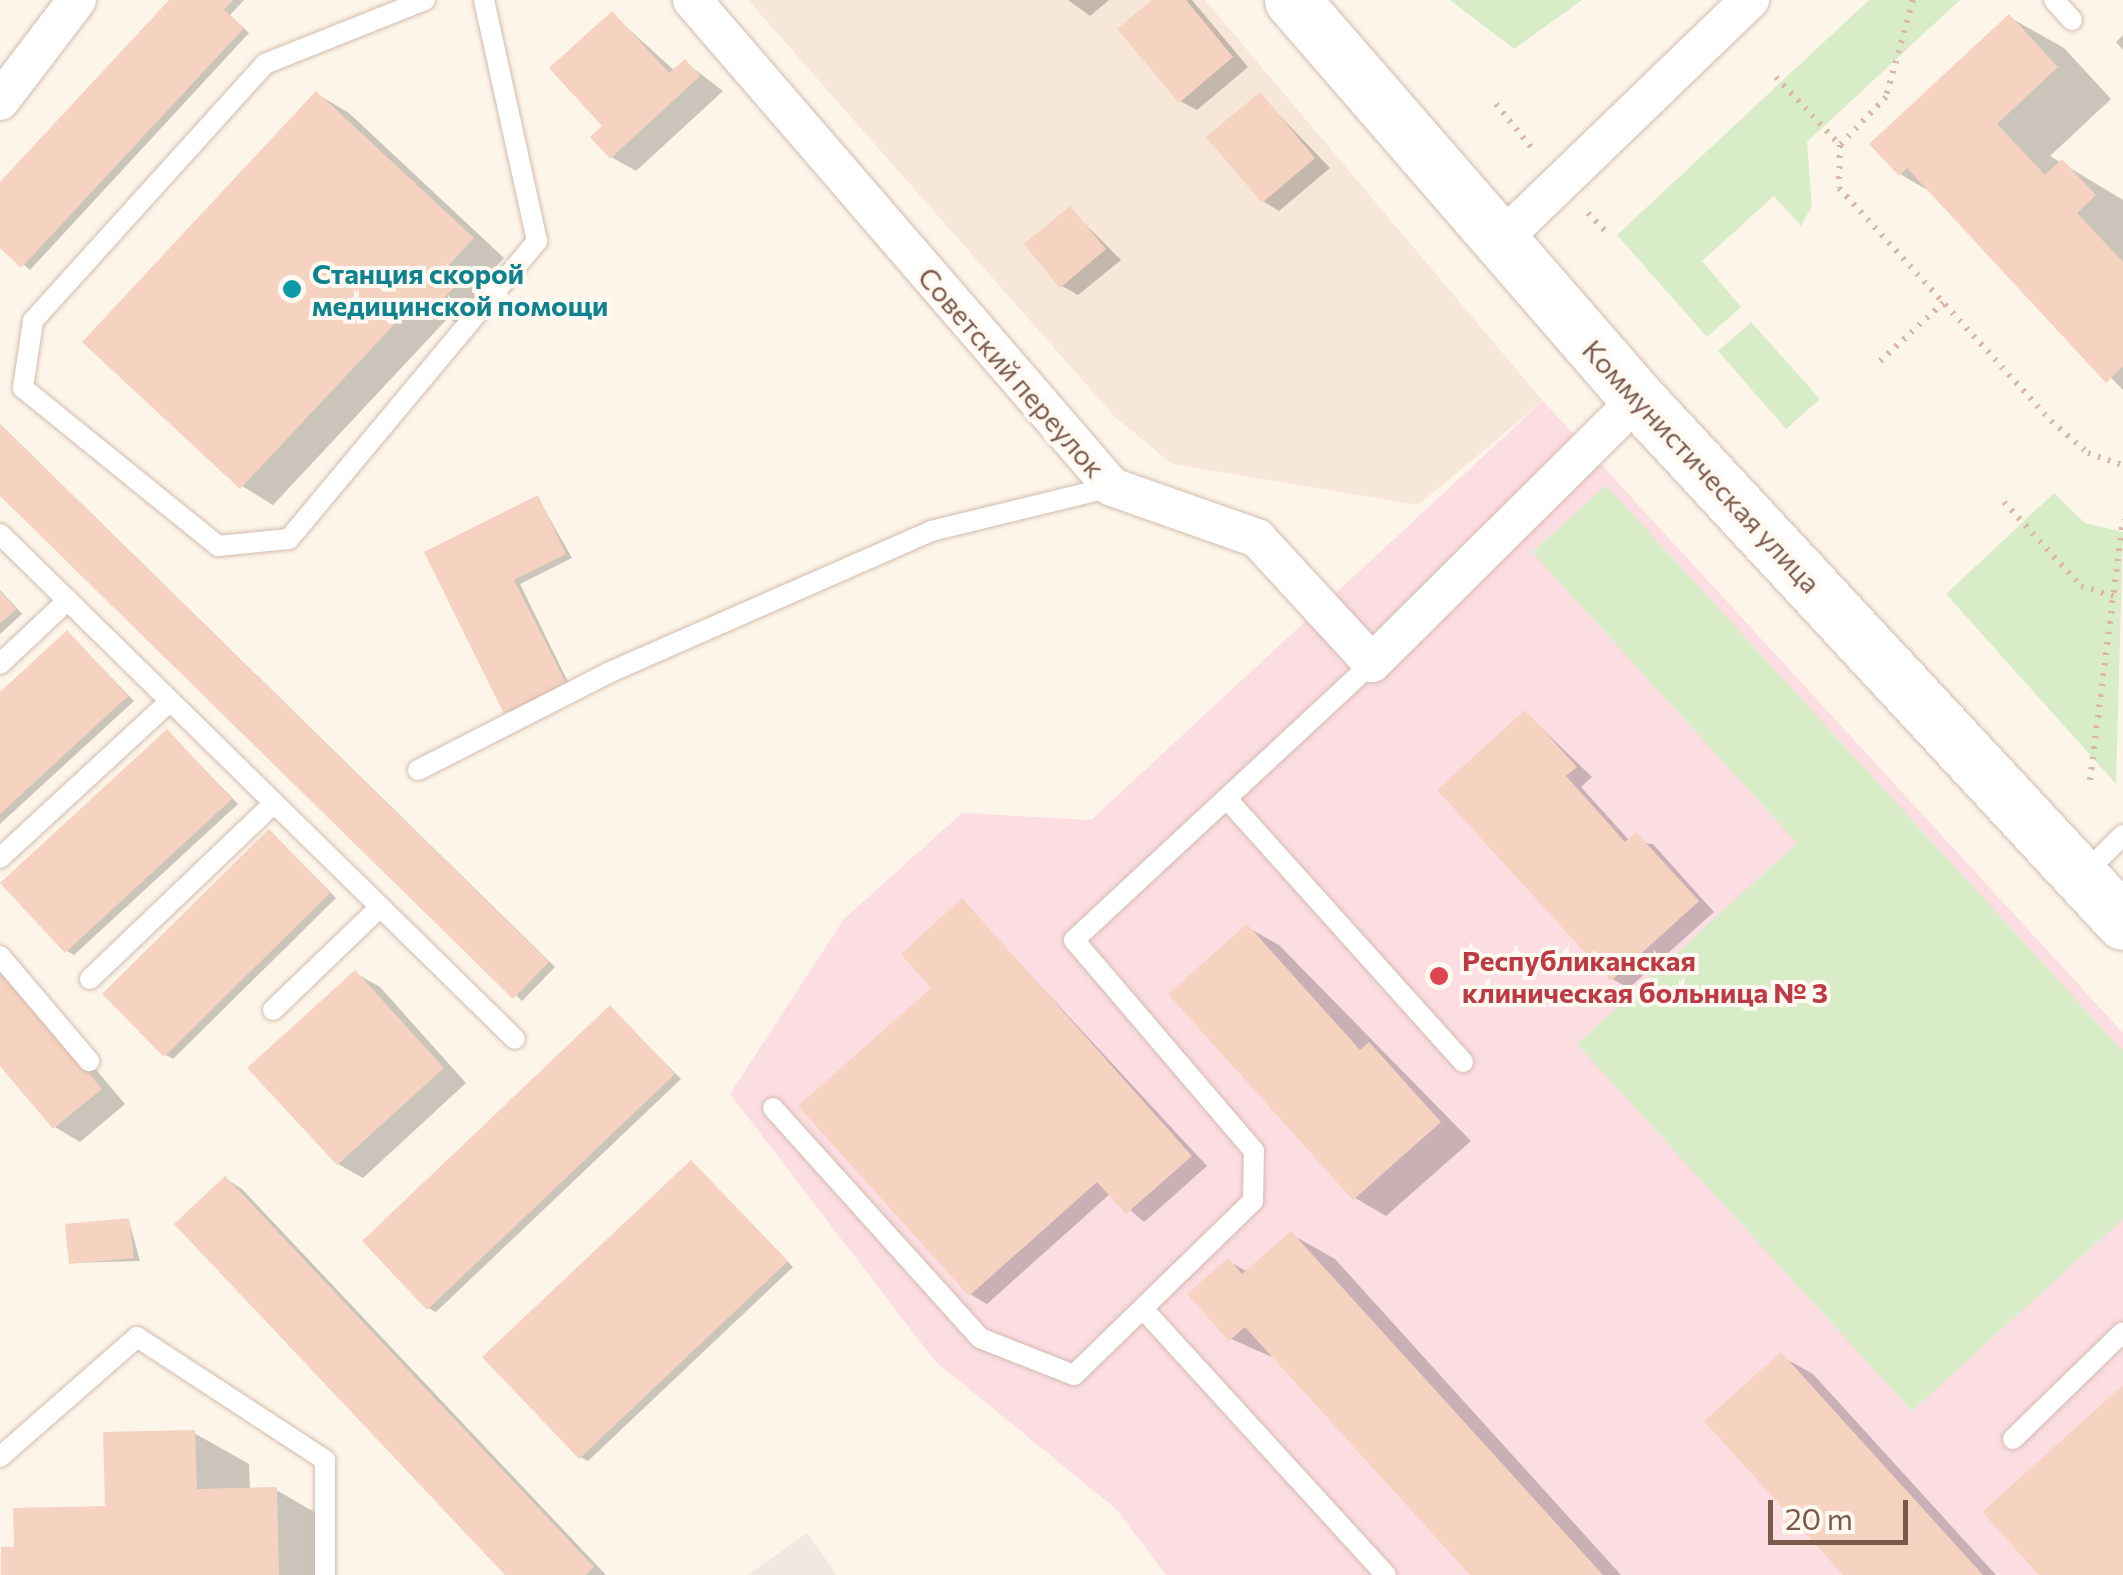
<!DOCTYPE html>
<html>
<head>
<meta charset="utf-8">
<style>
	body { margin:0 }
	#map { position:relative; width:2123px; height:1575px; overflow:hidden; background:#fef5ea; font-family:Commissioner,sans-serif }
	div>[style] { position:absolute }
	.residential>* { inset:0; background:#f6e7d8 }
	.industrial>* { inset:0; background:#efe8e3 }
	.medical>* { inset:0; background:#fcdde2 }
	.green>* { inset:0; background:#d8edc7 }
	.shadow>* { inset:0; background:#0003 }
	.building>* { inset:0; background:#f5d3c0 }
	.path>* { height:6px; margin-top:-3px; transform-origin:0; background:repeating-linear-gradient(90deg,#dbb6a2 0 2.5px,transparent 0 10.5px) }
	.roads { filter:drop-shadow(0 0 2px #d2bcae) drop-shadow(0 0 2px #d2bcae) }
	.service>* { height:20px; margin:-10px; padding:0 10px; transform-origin:10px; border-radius:10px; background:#fff }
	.minor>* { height:38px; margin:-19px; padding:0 19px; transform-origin:19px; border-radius:19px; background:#fff }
	.secondary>* { height:55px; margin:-27.5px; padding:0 27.5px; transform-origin:27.5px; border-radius:27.5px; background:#fff }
	.dots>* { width:28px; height:28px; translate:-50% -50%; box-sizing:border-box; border:5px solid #fff9f2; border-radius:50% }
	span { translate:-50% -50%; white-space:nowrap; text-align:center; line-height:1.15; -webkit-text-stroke:8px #fff9f2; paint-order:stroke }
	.culture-label { font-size:28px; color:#0d838f; font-weight:700 }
	.left { translate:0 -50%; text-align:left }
	.street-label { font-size:28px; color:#7b5a4b }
	.health-label { font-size:28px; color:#be3a42; font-weight:700 }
	.scale { position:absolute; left:1768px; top:1500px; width:140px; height:45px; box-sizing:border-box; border:5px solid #7b5a4b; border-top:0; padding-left:12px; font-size:30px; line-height:35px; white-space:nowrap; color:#7b5a4b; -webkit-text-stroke:8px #fff9f2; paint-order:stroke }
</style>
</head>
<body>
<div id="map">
	<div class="residential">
		<i style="clip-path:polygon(748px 0,1205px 0,1543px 401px,1418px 505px,1172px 464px,1114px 416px)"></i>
	</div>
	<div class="industrial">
		<i style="clip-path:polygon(807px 1533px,837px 1575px,748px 1575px)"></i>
	</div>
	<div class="medical">
		<i style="clip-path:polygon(1543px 401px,2123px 1033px,2123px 1575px,1166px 1575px,1116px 1509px,935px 1361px,730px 1094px,844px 919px,962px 813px,1091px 820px)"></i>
	</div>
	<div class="green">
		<i style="clip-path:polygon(1450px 0,1582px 0,1514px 49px)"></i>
		<i style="clip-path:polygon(1869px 0,1960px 0,1807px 142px,1812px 206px,1801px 226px,1774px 196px,1702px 261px,1741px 307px,1707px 337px,1617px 235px)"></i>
		<i style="clip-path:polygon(1751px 322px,1820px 399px,1786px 429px,1718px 351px)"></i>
		<i style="clip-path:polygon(1606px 485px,2123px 1051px,2123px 1219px,1912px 1411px,1577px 1044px,1797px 843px,1532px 552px)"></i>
		<i style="clip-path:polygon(2054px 493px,2085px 523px,2123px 532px,2116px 784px,1946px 594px)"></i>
	</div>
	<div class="shadow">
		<i style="clip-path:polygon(172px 0,244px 0,230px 15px,249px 33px,30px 270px,0 244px,0 186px)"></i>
		<i style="clip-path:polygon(1068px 0,1109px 0,1090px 16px)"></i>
		<i style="clip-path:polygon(1156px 0,1192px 0,1248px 67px,1197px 110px,1180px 101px)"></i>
		<i style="clip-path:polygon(612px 14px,675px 71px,685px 62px,723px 91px,636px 171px,611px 157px,606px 126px)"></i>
		<i style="clip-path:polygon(2009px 17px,2064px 48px,2111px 99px,2050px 156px,2123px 200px,2123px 390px,1934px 194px,1900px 174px)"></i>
		<i style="clip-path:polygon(2123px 35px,2123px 50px,2116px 42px)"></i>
		<i style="clip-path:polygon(317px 94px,349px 113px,504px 258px,478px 286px,492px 298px,465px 328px,448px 318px,273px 505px,242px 486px)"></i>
		<i style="clip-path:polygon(1260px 95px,1330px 168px,1279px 211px,1263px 201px)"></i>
		<i style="clip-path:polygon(1070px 209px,1121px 260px,1078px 295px,1062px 286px)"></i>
		<i style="clip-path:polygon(0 424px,555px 967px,522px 1001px,0 493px)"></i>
		<i style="clip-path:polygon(538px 498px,572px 558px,520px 584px,571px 688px,513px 717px,427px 553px)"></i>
		<i style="clip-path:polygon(0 590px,22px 614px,0 634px)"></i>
		<i style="clip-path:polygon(68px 633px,134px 701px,0 824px,0 695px)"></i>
		<i style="clip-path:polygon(1526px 713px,1592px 777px,1581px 787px,1630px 841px,1653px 844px,1714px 912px,1629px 988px,1612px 979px)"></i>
		<i style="clip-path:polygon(168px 732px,238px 804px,74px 955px,67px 951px)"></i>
		<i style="clip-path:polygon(276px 837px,336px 898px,173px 1059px,166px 1055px)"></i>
		<i style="clip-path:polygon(963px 902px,1207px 1166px,1144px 1222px,1111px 1193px,987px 1304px,970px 1294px,935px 988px)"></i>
		<i style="clip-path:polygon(1247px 927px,1279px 945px,1471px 1141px,1386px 1216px,1355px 1198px)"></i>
		<i style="clip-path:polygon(0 956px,125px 1104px,80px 1142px,55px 1127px,0 1062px)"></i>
		<i style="clip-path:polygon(355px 973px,380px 987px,466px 1083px,363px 1178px,338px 1164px)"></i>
		<i style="clip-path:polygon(611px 1009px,681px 1079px,436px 1312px,428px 1308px)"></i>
		<i style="clip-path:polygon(692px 1163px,793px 1267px,588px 1461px,580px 1457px)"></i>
		<i style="clip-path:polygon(226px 1179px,242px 1189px,606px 1575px,508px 1575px)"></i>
		<i style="clip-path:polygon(129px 1221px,140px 1261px,72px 1263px)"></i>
		<i style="clip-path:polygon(1291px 1234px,1335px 1259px,1621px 1575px,1474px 1575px,1279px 1360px,1231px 1339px,1228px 1261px,1248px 1272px)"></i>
		<i style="clip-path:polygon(1781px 1356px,1813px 1374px,1996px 1575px,1846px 1575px)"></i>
		<i style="clip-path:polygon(194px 1433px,249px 1464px,250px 1490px,276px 1490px,330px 1521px,332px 1575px,4px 1575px,17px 1550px,107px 1508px)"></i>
	</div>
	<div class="building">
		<i style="clip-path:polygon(169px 0,233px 0,224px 10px,244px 28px,21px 268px,0 248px,0 182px)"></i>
		<i style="clip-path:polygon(1152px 0,1186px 0,1233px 57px,1179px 103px,1117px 29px)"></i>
		<i style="clip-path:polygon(612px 11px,669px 73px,685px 59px,700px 76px,610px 159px,590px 137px,602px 126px,549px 68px)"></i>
		<i style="clip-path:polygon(2009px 14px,2058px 67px,1997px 124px,2045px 175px,2062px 159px,2096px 195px,2077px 213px,2123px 262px,2123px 366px,2106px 383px,1907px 168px,1899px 176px,1869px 144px)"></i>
		<i style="clip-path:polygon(316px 91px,474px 238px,448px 266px,462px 279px,431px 312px,418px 299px,240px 489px,82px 342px)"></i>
		<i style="clip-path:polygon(1260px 92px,1315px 158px,1262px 203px,1206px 137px)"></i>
		<i style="clip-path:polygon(1070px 206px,1106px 249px,1060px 288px,1024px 244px)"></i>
		<i style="clip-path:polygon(0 424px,549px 962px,513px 999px,0 496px)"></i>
		<i style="clip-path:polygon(538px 495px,566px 554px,514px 580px,566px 683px,504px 714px,424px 552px)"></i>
		<i style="clip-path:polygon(0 591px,16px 609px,0 624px)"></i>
		<i style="clip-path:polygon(67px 630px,128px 696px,0 814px,0 692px)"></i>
		<i style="clip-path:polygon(1525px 710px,1577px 767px,1566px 776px,1625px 842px,1636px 832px,1699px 901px,1611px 981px,1437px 790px)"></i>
		<i style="clip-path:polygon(167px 729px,232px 799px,65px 953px,0 883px)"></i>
		<i style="clip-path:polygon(269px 829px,330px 893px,164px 1057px,102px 994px)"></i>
		<i style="clip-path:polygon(962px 898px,1192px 1156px,1126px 1214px,1097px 1182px,969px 1296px,798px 1106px,931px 988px,901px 954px)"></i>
		<i style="clip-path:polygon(1247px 924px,1360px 1050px,1369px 1042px,1441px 1122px,1353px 1200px,1168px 994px)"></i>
		<i style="clip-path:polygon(0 968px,102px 1089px,53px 1129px,0 1066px)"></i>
		<i style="clip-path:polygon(355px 970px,444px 1068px,337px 1165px,247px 1068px)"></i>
		<i style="clip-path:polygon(610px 1005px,675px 1074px,427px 1310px,362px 1241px)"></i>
		<i style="clip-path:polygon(691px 1160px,788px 1261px,579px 1459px,482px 1357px)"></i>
		<i style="clip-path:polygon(225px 1176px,594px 1567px,586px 1575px,505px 1575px,174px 1224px)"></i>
		<i style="clip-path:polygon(129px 1218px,134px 1258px,69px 1264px,65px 1224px)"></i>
		<i style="clip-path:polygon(1291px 1231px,1603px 1575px,1470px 1575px,1245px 1327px,1229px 1341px,1187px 1294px,1228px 1258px,1242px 1274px)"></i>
		<i style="clip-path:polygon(1781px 1352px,1983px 1575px,1843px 1575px,1704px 1421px)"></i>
		<i style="clip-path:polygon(2123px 1385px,2123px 1575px,2039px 1575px,1982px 1512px)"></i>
		<i style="clip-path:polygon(195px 1430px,197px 1489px,277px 1487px,279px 1575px,1px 1575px,1px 1547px,14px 1547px,13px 1508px,105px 1506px,103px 1432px)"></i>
	</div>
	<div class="path">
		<i style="left:1913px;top:0;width:101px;rotate:105.6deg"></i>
		<i style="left:1886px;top:97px;width:66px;rotate:133.8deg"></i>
		<i style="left:1840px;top:145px;width:43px;rotate:91.3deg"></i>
		<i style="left:1839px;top:188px;width:315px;rotate:47.7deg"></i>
		<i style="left:2051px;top:421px;width:49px;rotate:40.9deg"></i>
		<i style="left:2088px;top:453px;width:37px;rotate:19deg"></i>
		<i style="left:1776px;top:77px;width:93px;rotate:46.7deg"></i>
		<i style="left:1496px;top:104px;width:60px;rotate:51deg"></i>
		<i style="left:1588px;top:213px;width:29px;rotate:46deg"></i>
		<i style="left:1880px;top:361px;width:86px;rotate:-42.6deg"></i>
		<i style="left:2004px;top:502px;width:114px;rotate:47.5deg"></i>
		<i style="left:2081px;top:586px;width:39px;rotate:17deg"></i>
		<i style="left:2090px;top:780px;width:263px;rotate:-82.8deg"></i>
	</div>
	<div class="roads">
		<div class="service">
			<i style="left:425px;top:0;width:172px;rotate:158.2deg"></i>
			<i style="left:265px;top:64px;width:346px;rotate:132.1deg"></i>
			<i style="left:33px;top:321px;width:68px;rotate:98.5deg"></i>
			<i style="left:23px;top:388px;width:251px;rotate:39deg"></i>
			<i style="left:218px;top:546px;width:71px;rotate:-5.6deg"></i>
			<i style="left:289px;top:539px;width:388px;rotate:-50.2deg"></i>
			<i style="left:537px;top:241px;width:247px;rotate:-102.4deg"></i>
			<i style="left:2054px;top:0;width:27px;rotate:48deg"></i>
			<i style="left:0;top:534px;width:721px;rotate:44.44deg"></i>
			<i style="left:0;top:664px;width:93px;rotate:-43.3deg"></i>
			<i style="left:418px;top:770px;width:213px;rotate:-27deg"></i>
			<i style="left:608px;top:673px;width:353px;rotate:-23.7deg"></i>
			<i style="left:931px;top:531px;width:186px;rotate:-13.7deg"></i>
			<i style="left:1228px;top:800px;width:352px;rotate:48.1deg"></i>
			<i style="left:0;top:858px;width:231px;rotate:-42.7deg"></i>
			<i style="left:2082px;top:876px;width:58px;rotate:-45deg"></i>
			<i style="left:0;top:956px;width:138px;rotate:49.7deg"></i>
			<i style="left:90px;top:979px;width:255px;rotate:-43.7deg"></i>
			<i style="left:273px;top:1010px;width:149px;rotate:-43.9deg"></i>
			<i style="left:773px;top:1108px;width:309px;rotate:48deg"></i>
			<i style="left:980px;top:1338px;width:101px;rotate:21.5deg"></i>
			<i style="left:1074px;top:1375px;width:250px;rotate:-44.2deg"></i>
			<i style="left:1253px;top:1201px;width:50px;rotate:-88.9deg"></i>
			<i style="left:1254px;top:1151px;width:277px;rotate:-130.5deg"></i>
			<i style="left:1074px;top:940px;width:407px;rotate:-42.9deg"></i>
			<i style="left:1143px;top:1309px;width:360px;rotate:47.6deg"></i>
			<i style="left:2013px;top:1439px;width:153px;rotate:-44.2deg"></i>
			<i style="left:0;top:1457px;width:182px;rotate:-41.2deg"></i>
			<i style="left:137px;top:1337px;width:225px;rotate:33.2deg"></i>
			<i style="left:325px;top:1460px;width:115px;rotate:90deg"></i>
		</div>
		<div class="minor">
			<i style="left:692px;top:0;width:643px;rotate:49.22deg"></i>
			<i style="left:1112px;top:487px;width:154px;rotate:19.4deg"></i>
			<i style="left:1257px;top:538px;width:170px;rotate:47.4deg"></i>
			<i style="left:1372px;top:663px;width:375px;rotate:-44.8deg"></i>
			<i style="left:0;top:101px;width:127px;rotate:-52.7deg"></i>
			<i style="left:1499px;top:242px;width:349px;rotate:-44deg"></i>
		</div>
		<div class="secondary">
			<i style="left:1292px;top:0;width:528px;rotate:49.07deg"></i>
			<i style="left:1638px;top:399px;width:713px;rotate:47.16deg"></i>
		</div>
	</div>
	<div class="dots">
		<i style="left:292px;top:289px;background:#0f9aa8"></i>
		<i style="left:1439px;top:976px;background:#e0444e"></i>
	</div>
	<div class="culture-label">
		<span class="left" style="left:312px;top:289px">Станция скорой<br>медицинской помощи</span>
	</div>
	<div class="street-label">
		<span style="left:1012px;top:372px;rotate:49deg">Советский переулок</span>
		<span style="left:1702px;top:466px;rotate:47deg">Коммунистическая улица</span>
	</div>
	<div class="health-label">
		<span class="left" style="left:1462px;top:976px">Республиканская<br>клиническая больница № 3</span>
	</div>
	<div class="scale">20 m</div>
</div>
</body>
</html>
